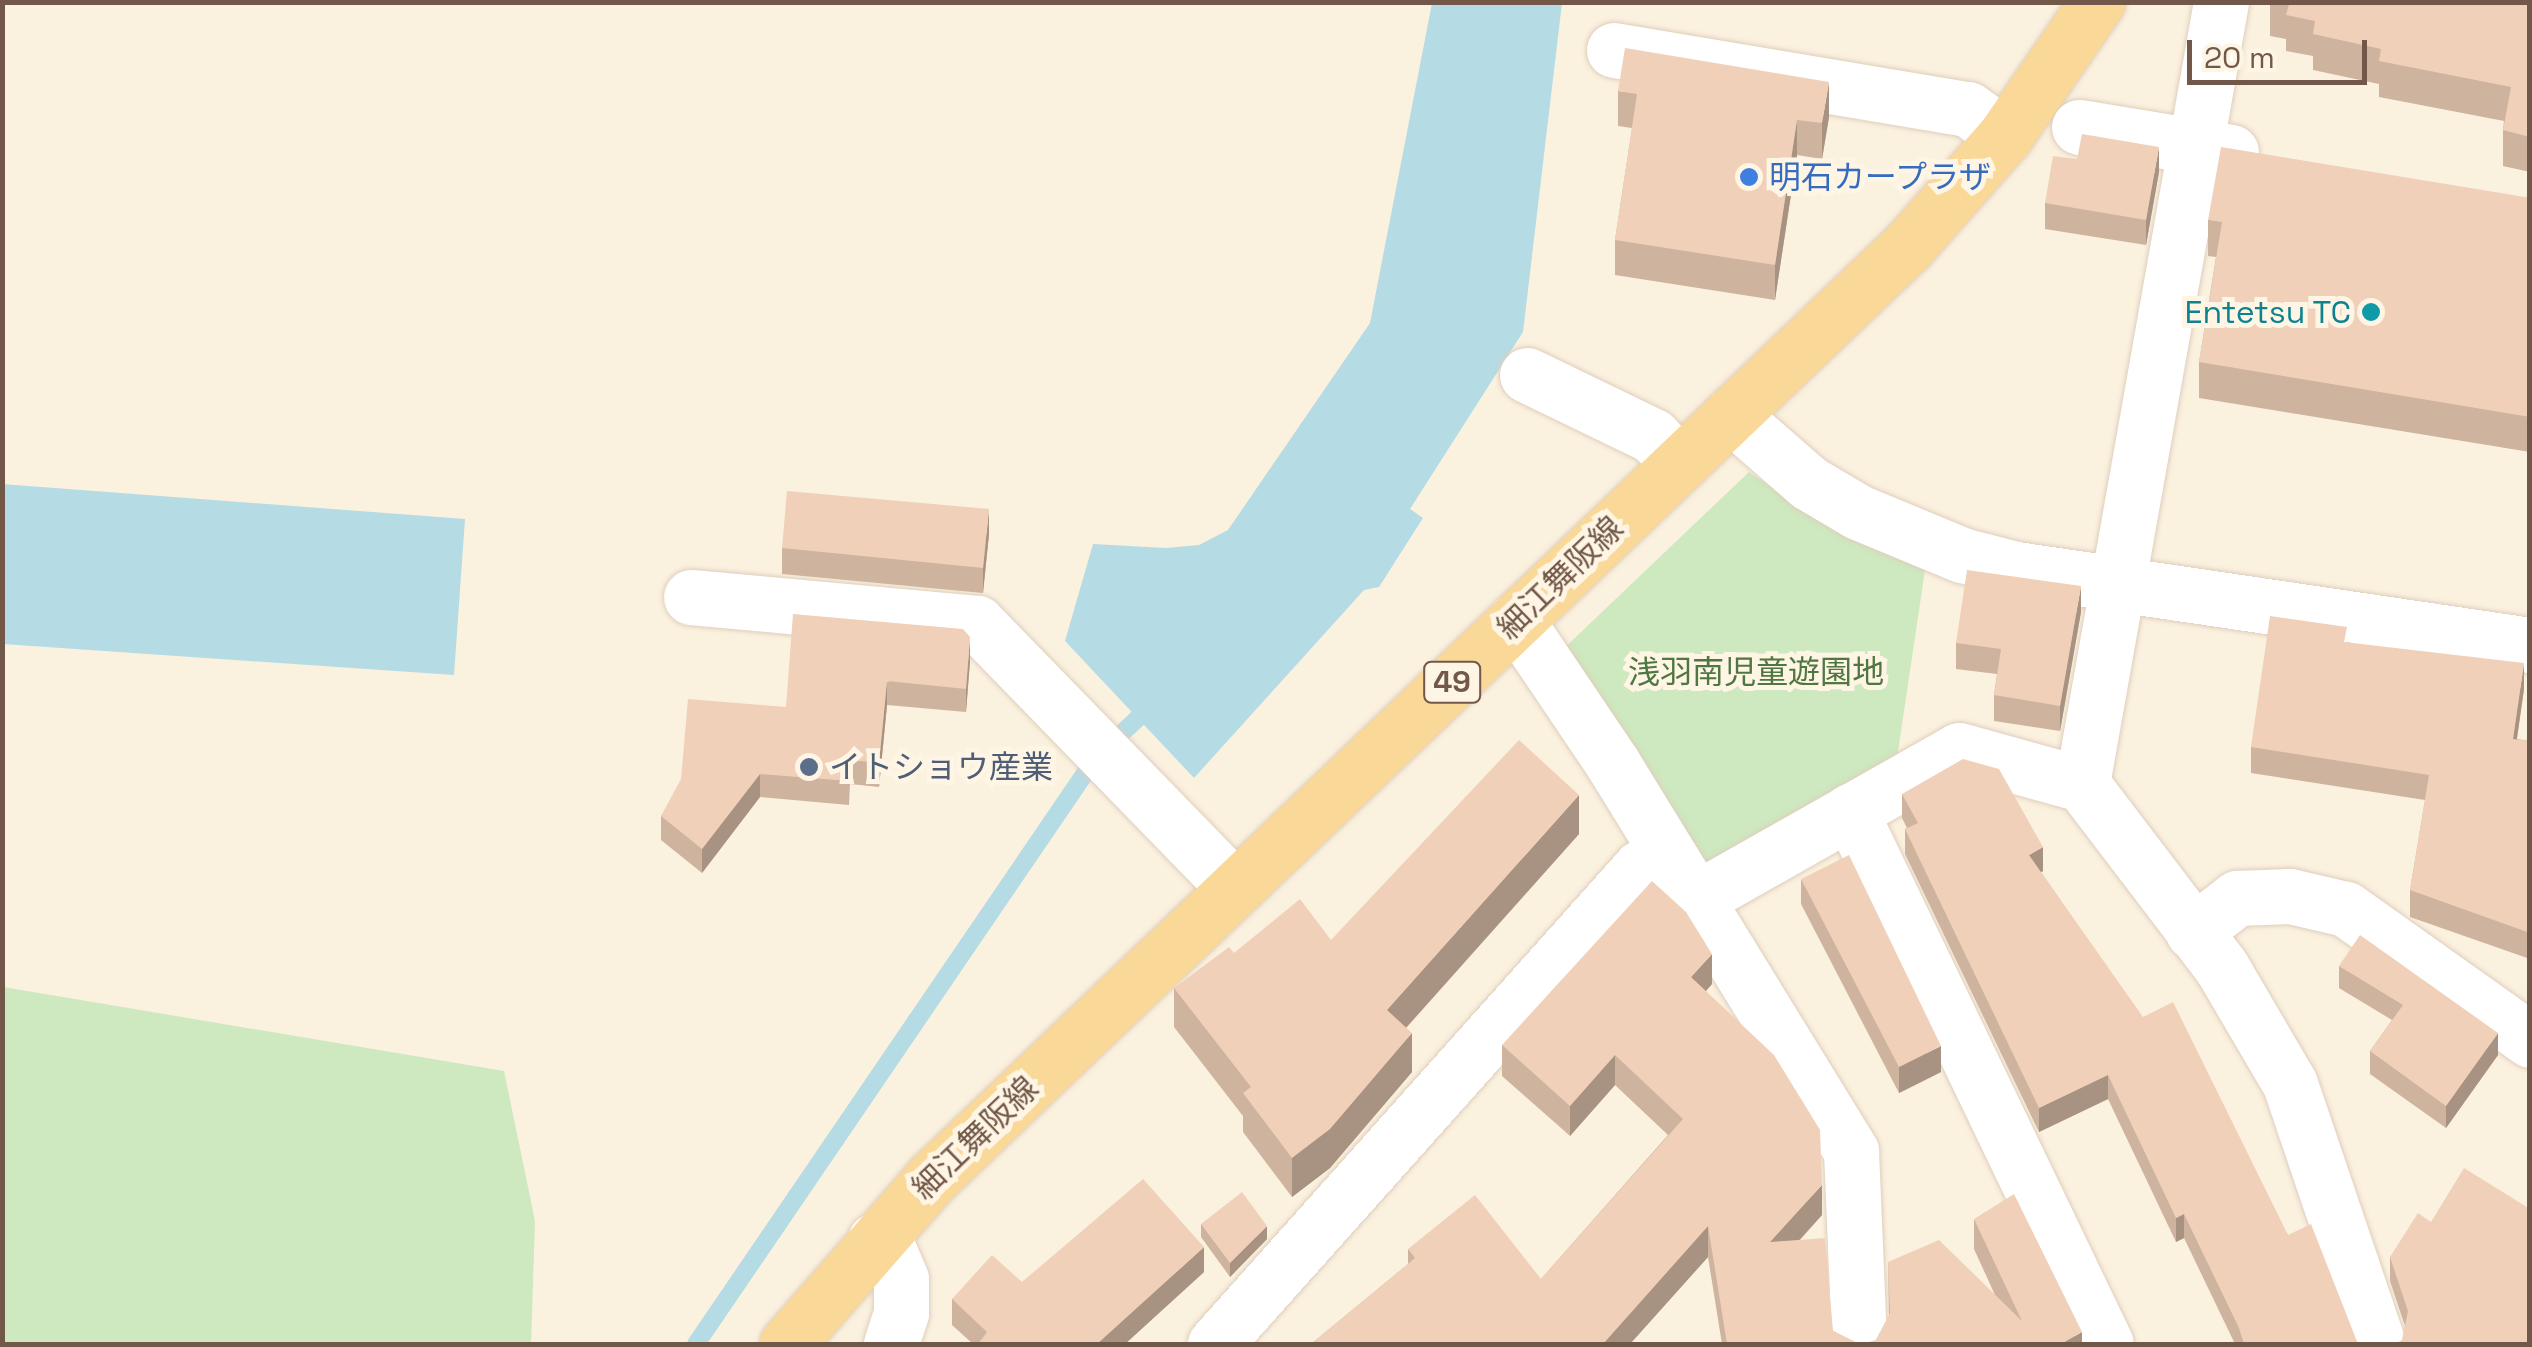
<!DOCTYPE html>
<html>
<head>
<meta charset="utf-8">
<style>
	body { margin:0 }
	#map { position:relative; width:2532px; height:1347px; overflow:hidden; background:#fbf1df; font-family:"Space Grotesk","Noto Sans JP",sans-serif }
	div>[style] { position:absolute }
	.green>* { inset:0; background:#cee8bf }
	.water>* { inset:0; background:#b5dbe4 }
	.stream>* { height:18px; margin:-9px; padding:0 9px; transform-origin:9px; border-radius:9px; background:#b5dbe4 }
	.roads { filter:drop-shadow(0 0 2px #dfcebc) drop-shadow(0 0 2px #dfcebc) }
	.minor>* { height:55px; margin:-27.5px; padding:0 27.5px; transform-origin:27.5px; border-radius:27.5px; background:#fff }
	.major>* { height:55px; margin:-27.5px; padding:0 27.5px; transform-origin:27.5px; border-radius:27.5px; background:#f9d898 }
	.wall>* { inset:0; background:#ceb39e }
	.shaded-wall>* { inset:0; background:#a89281 }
	.building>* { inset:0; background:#f0d0b8 }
	.dots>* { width:28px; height:28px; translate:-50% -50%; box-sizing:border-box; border:5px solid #fff5e5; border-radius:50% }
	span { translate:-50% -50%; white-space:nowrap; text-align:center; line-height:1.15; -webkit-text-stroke:10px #fff5e5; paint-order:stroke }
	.shield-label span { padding:2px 8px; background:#fff5e5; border:2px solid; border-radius:8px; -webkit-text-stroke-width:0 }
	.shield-label { font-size:30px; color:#715848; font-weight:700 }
	.shop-label { font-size:32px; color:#366cbe }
	.left { translate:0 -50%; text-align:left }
	.culture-label { font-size:32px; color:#0d838f }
	.right { translate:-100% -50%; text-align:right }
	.street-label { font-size:32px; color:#715848 }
	.park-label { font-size:32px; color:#4f7741 }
	.service-label { font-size:32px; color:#4e5e75 }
	.frame { position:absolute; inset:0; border:5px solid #715848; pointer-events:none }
	.scale { position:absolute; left:2187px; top:40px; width:180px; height:45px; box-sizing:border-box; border:5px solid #715848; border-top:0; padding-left:12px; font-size:30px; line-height:35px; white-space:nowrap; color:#715848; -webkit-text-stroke:8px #fff5e5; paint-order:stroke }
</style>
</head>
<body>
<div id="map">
	<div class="green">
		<i style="clip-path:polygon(1749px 472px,1845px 536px,1925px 570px,1896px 765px,1702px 874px,1559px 653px)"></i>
		<i style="clip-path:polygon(3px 987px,504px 1071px,535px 1221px,531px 1344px,3px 1344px)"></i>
	</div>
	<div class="water">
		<i style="clip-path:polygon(1432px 3px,1562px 3px,1523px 332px,1410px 509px,1423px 518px,1379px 587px,1364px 590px,1194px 778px,1065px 641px,1093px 544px,1166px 548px,1199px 545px,1228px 530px,1370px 323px)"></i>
		<i style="clip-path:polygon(2px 484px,465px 519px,454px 675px,3px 644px)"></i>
	</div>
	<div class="stream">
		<i style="left:1122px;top:733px;width:22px;rotate:-43deg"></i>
		<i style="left:696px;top:1344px;width:700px;rotate:-55.72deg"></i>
	</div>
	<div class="roads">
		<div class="minor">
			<i style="left:2221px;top:2px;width:794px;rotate:100.08deg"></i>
			<i style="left:2082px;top:784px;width:231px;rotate:52.7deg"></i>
			<i style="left:2222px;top:968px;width:134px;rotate:59.6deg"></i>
			<i style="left:2290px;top:1084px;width:274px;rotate:71.3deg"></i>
			<i style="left:1614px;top:50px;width:359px;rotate:9.5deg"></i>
			<i style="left:1968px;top:109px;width:46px;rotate:36.1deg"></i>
			<i style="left:2079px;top:127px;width:154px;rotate:9.3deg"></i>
			<i style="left:1527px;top:375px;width:140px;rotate:25.8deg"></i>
			<i style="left:1653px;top:436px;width:38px;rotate:47deg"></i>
			<i style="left:1731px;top:415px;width:103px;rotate:41.1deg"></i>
			<i style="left:1809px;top:483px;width:57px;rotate:30.6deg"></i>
			<i style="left:1858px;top:512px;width:113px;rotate:22.5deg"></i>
			<i style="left:1962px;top:555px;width:56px;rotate:14.5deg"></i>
			<i style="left:2016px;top:569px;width:520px;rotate:8.41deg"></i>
			<i style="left:691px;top:597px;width:287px;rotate:5.2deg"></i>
			<i style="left:977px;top:623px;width:370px;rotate:45.8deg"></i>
			<i style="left:1516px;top:620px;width:174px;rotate:56deg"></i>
			<i style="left:1613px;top:764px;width:454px;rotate:58.4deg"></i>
			<i style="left:1851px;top:1151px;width:193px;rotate:87.6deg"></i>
			<i style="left:1850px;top:811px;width:591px;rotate:64.35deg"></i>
			<i style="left:1696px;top:899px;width:302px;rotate:-29.5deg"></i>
			<i style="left:1959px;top:750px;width:128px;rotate:15.5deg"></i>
			<i style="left:2193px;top:932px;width:56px;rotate:-37.7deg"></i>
			<i style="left:2237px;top:898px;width:53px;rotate:-2.2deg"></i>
			<i style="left:2290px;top:896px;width:57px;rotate:13.1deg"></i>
			<i style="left:2346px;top:909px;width:226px;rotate:35.4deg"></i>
			<i style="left:875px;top:1240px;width:20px;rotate:41deg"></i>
			<i style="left:890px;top:1253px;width:28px;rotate:67deg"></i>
			<i style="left:901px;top:1279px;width:34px;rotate:90deg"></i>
			<i style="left:901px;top:1313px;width:33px;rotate:108deg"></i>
			<i style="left:1215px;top:1344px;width:638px;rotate:-48.24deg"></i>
			<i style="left:1640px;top:868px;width:31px;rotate:-32deg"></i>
		</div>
		<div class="major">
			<i style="left:787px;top:1344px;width:220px;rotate:-48.9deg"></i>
			<i style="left:932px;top:1178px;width:1350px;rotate:-43.68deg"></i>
			<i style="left:1908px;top:246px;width:147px;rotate:-48.6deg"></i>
			<i style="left:2005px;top:136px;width:163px;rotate:-55.5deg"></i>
		</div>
	</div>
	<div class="wall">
		<i style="clip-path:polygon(2270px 2px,2530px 2px,2530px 172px,2503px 166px,2503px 130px,2504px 121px,2379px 97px,2379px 84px,2313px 70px,2313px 56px,2286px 51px,2286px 39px,2270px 36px)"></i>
		<i style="clip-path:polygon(1618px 91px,1829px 117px,1822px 159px,1797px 155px,1775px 300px,1615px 275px,1615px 240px,1632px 128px,1618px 126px)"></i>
		<i style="clip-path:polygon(2159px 172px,2146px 245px,2045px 229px,2045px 203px)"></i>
		<i style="clip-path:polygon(2525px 197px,2530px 197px,2530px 452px,2199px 398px,2199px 362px,2216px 257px,2208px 256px,2208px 220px)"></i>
		<i style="clip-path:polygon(989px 534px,983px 593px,782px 574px,782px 548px)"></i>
		<i style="clip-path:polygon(2081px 612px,2060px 731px,1994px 721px,1994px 695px,1997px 674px,1956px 669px,1956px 643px)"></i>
		<i style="clip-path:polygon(2347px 642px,2524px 689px,2517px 739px,2530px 741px,2530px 959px,2410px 917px,2410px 890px,2425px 800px,2251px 773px,2251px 747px)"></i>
		<i style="clip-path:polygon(970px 661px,966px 712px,887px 705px,879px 787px,850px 784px,849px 805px,760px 797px,702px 873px,661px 840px,661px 816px,786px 707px)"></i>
		<i style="clip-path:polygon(1902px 794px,2043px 871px,2041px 872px,2288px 1235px,2358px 1344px,2361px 1344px,2235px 1344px,2184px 1238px,2176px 1242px,2108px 1099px,2039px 1132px,1905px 854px,1905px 829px,1907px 828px,1902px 818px)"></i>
		<i style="clip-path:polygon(1579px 834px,1406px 1028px,1412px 1072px,1330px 1168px,1292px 1197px,1243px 1132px,1243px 1116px,1174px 1027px,1174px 988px,1234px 953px,1331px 940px)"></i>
		<i style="clip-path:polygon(1801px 879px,1941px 1072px,1899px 1093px,1801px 904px)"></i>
		<i style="clip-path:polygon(2339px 966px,2498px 1055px,2446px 1128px,2370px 1074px,2370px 1051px,2392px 1020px,2339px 988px)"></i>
		<i style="clip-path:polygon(1712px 984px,1706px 991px,1822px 1215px,1800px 1240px,1833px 1331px,1859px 1344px,1722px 1344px,1708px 1257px,1630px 1344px,1311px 1344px,1408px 1264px,1408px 1249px,1541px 1279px,1668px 1135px,1615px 1085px,1570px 1136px,1502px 1076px,1502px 1045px)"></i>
		<i style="clip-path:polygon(1974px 1219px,2082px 1344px,1876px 1340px,1889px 1316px,1888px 1262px,1995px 1295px,1974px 1249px)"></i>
		<i style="clip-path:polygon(2431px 1222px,2402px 1340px,2405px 1326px,2390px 1281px,2390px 1257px)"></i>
		<i style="clip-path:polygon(1201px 1224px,1267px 1239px,1230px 1277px,1201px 1237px)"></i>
		<i style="clip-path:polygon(1204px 1272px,1125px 1344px,973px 1344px,952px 1325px,952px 1299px,1022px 1282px)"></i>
	</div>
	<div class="shaded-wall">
		<i style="clip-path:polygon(1829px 82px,1829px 117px,1822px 159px,1822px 123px)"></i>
		<i style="clip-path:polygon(1797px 120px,1797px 155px,1775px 300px,1775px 265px)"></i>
		<i style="clip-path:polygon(2159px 147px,2159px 172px,2146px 245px,2146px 220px)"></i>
		<i style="clip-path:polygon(989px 509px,989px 534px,983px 593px,983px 568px)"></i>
		<i style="clip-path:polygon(2081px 586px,2081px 612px,2060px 731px,2060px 706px)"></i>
		<i style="clip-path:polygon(970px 637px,970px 661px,966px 712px,966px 689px)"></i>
		<i style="clip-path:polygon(2524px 663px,2524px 689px,2513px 765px,2513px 739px)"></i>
		<i style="clip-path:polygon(887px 681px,887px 705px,879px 787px,879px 763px)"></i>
		<i style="clip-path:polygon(760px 774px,760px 797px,702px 873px,702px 849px)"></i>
		<i style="clip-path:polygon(1579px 795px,1579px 834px,1387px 1049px,1387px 1010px)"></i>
		<i style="clip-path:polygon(2043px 847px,2043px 871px,2029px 879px,2029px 855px)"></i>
		<i style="clip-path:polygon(1712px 954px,1712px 984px,1691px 1008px,1691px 977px)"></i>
		<i style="clip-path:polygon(1412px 1033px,1412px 1072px,1330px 1168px,1292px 1197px,1292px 1158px)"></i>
		<i style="clip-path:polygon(2498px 1033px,2498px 1055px,2446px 1128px,2446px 1106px)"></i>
		<i style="clip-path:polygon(1941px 1046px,1941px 1072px,1899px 1093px,1899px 1067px)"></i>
		<i style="clip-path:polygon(1615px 1055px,1615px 1085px,1570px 1136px,1570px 1106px)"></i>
		<i style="clip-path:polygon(2108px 1075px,2108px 1099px,2039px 1132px,2039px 1108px)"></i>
		<i style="clip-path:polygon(1822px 1185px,1822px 1215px,1770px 1272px,1770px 1242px)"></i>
		<i style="clip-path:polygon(2184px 1214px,2184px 1238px,2176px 1242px,2176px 1218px)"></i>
		<i style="clip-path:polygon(1267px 1226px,1267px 1239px,1230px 1277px,1230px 1263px)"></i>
		<i style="clip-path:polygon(1708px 1226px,1708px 1257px,1630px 1344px,1603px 1344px)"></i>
		<i style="clip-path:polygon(1204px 1247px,1204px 1272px,1125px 1344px,1097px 1344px)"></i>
		<i style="clip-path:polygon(2082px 1332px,2082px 1344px,2061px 1344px)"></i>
	</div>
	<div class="building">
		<i style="clip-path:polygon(2279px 2px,2530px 2px,2530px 137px,2503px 130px,2511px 87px,2379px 61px,2381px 49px,2313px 34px,2315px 21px,2286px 15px,2289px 4px)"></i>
		<i style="clip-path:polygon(1625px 48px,1829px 82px,1822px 123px,1797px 120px,1775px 265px,1615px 240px,1637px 94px,1618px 91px)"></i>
		<i style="clip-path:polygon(2082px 134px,2159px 147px,2146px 220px,2045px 203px,2053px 156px,2077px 159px)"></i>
		<i style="clip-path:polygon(2221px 147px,2525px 197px,2530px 197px,2530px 417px,2199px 362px,2222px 222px,2208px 220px)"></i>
		<i style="clip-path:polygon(787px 491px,989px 509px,983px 568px,782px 548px)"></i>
		<i style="clip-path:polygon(1967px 570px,2081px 586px,2060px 706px,1994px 695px,2001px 649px,1956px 643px)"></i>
		<i style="clip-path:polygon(793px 614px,963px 629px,970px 637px,966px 689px,887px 681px,879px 763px,850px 760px,849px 781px,760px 774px,702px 849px,661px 816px,681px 779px,688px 699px,786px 707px)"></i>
		<i style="clip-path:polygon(2270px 616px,2347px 627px,2344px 642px,2524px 663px,2513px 739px,2530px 741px,2530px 933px,2410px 890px,2429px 775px,2251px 747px)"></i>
		<i style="clip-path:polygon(1519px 740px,1579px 795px,1387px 1010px,1412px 1033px,1330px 1129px,1292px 1158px,1243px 1093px,1251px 1087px,1174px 988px,1229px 947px,1234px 953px,1300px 899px,1331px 940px)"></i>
		<i style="clip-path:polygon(1963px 759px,1999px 769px,2043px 847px,2029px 855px,2143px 1017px,2173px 1002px,2288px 1235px,2311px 1224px,2358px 1344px,2361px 1344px,2244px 1344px,2239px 1328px,2184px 1214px,2176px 1218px,2108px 1075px,2039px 1108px,1905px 829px,1918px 823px,1902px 794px)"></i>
		<i style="clip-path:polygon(1849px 855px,1941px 1046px,1899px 1067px,1801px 879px)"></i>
		<i style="clip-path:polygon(1652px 881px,1686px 912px,1712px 954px,1691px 977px,1774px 1055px,1820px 1130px,1822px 1185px,1770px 1242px,1825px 1238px,1833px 1331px,1859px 1344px,1772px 1344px,1772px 1342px,1755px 1344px,1727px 1344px,1708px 1226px,1603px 1344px,1311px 1344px,1415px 1258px,1408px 1249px,1475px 1195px,1541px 1279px,1683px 1119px,1615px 1055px,1570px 1106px,1502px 1045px)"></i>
		<i style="clip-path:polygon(2360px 935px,2498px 1033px,2446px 1106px,2370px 1051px,2403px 1005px,2339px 966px)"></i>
		<i style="clip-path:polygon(2464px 1168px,2530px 1209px,2530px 1344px,2395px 1344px,2402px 1340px,2408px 1311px,2390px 1257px,2418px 1213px,2431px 1222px)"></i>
		<i style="clip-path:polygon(1143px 1179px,1204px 1247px,1097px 1344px,978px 1344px,987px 1332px,952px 1299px,992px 1255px,1022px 1282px)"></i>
		<i style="clip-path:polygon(1242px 1192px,1267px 1226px,1230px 1263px,1201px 1224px)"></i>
		<i style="clip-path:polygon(2014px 1194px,2082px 1332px,2061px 1344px,1861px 1344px,1876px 1340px,1890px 1313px,1888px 1262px,1939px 1240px,2022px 1321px,1974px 1219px)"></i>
	</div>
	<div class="dots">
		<i style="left:1749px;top:177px;background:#3f7fe0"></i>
		<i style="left:2371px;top:312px;background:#0f9aa8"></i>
		<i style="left:809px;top:767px;background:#5c6f8a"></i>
	</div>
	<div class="shield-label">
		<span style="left:1452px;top:682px">49</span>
	</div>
	<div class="shop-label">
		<span class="left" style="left:1769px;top:177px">明石カープラザ</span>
	</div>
	<div class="culture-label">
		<span class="right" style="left:2351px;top:312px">Entetsu TC</span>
	</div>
	<div class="street-label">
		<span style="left:1560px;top:578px;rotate:-44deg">細江舞阪線</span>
		<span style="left:975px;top:1138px;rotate:-44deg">細江舞阪線</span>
	</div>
	<div class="park-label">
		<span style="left:1756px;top:672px">浅羽南児童遊園地</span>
	</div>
	<div class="service-label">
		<span class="left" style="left:829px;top:767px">イトショウ産業</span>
	</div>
	<div class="frame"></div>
	<div class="scale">20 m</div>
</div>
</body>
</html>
